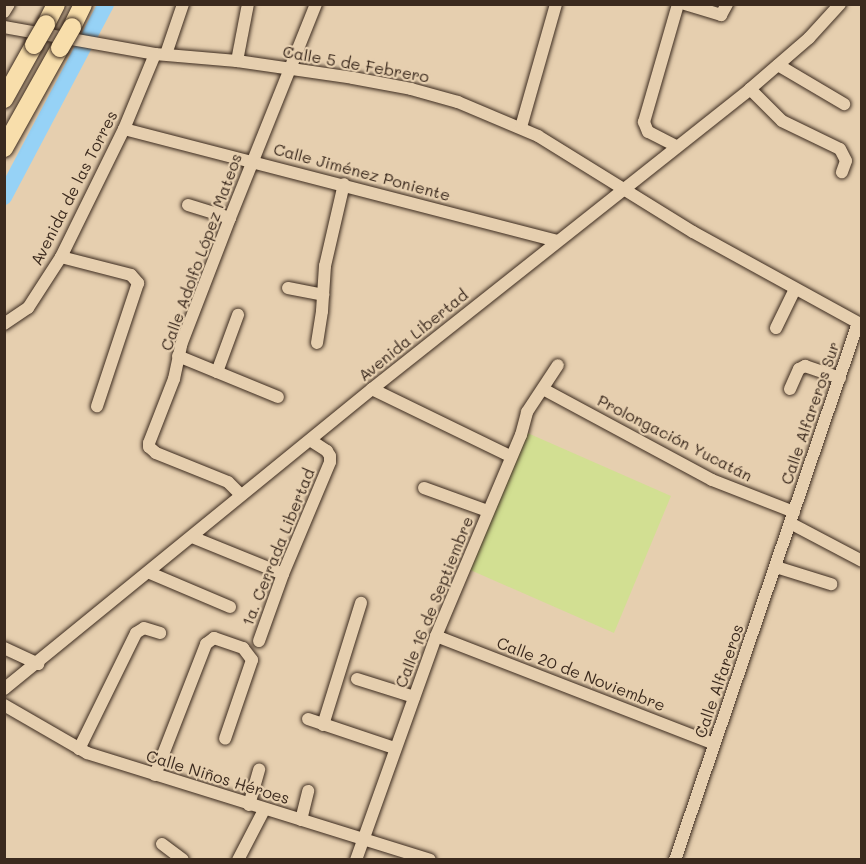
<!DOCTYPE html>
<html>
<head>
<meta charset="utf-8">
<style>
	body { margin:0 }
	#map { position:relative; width:866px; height:864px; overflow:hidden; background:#e6cfaf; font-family:Mali,sans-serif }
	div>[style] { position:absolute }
	.green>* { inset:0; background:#d2df92 }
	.river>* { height:16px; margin:-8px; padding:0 8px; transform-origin:8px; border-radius:8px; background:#96d2f6 }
	.roads { filter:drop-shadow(0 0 2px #3b2a1e) drop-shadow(0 0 2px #3b2a1e) }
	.minor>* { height:12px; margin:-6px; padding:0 6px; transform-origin:6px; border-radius:6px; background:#e6cfaf }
	.highway>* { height:18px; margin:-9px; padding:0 9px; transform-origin:9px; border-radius:9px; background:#f8deab }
	.bridges { filter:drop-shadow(0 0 2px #3b2a1e) drop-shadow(0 0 2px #3b2a1e) }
	.highway-bridge>* { height:18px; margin:-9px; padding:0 9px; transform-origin:9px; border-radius:9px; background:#f8deab }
	span { translate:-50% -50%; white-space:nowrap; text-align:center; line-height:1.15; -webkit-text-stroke:4.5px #e6cfaf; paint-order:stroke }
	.street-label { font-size:16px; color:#3b2a1e }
	.frame { position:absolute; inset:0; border:6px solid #3b2a1e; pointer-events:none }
</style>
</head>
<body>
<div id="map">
	<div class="green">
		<i style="clip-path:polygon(523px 431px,671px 496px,614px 633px,468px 569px)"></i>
	</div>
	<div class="river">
		<i style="left:4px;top:197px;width:218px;rotate:-62.1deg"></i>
	</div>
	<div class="roads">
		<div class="minor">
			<i style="left:685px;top:4px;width:38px;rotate:17deg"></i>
			<i style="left:721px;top:15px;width:13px;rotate:-61deg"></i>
			<i style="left:4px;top:12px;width:9px;rotate:-58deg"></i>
			<i style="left:4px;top:27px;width:153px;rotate:10.1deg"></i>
			<i style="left:155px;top:54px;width:82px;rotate:4.9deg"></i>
			<i style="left:237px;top:61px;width:117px;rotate:8.3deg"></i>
			<i style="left:353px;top:78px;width:59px;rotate:10.7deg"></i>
			<i style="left:411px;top:89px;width:49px;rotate:15.5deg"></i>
			<i style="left:458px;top:102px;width:87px;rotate:23deg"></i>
			<i style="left:538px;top:136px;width:182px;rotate:31.8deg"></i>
			<i style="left:693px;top:232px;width:193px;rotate:28.8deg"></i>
			<i style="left:166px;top:54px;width:53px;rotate:-71.2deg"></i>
			<i style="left:237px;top:61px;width:58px;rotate:-79.1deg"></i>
			<i style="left:778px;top:65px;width:77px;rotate:30.6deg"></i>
			<i style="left:750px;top:89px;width:45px;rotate:45deg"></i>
			<i style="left:782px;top:121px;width:64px;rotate:25.8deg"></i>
			<i style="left:840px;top:149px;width:13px;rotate:63deg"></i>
			<i style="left:846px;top:161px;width:12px;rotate:110deg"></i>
			<i style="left:521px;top:127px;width:128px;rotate:-74.1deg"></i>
			<i style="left:124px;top:129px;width:447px;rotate:14.5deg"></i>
			<i style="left:676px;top:146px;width:31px;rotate:-153deg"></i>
			<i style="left:648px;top:132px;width:11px;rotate:-112deg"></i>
			<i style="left:644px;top:122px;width:123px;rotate:-73.9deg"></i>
			<i style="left:188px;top:205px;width:44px;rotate:17.2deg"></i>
			<i style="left:61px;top:257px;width:72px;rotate:14.4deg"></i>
			<i style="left:131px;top:275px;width:11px;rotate:49deg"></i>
			<i style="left:138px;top:283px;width:130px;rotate:108.4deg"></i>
			<i style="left:288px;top:288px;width:36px;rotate:11deg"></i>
			<i style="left:4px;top:324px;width:29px;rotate:-34deg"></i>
			<i style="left:28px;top:308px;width:61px;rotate:-57.1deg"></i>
			<i style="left:61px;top:257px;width:143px;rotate:-63.8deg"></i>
			<i style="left:124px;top:129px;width:81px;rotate:-67.5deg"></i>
			<i style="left:776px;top:328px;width:43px;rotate:-64deg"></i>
			<i style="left:317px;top:343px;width:32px;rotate:-81deg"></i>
			<i style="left:322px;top:311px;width:45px;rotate:-86.2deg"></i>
			<i style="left:325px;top:266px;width:84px;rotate:-77deg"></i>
			<i style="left:178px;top:356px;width:108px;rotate:22.3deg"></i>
			<i style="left:217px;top:372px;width:61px;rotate:-69.8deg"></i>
			<i style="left:372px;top:389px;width:153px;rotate:25.9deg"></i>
			<i style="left:543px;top:389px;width:192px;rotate:28.3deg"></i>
			<i style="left:712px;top:480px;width:88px;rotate:21.3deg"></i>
			<i style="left:790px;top:389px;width:22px;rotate:-66deg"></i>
			<i style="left:799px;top:369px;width:7px;rotate:-27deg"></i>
			<i style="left:805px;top:366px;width:37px;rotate:19deg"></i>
			<i style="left:424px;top:488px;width:68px;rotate:19.8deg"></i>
			<i style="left:241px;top:495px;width:18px;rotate:-135deg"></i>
			<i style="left:228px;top:482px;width:78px;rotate:-158.1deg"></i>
			<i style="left:156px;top:453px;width:9px;rotate:-139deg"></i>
			<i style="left:149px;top:447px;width:4px;rotate:-90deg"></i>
			<i style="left:149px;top:443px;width:69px;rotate:-68.7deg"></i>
			<i style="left:174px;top:379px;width:35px;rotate:-78deg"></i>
			<i style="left:181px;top:345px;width:136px;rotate:-68.9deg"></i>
			<i style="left:230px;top:218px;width:231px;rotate:-68.1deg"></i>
			<i style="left:790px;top:523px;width:81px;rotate:27.8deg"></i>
			<i style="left:192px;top:537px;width:98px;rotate:22.1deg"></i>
			<i style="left:776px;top:567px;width:58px;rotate:17.2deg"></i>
			<i style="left:150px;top:573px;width:87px;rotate:23deg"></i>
			<i style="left:436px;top:636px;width:298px;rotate:21.2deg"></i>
			<i style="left:259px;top:641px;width:71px;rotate:-70.3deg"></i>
			<i style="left:283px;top:574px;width:121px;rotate:-67.2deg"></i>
			<i style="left:330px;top:462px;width:6px;rotate:-90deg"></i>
			<i style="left:330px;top:456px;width:6px;rotate:-121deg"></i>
			<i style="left:327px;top:451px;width:20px;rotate:-147deg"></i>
			<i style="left:4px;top:648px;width:38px;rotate:25deg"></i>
			<i style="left:357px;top:679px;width:60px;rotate:17.5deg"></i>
			<i style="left:4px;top:689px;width:475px;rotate:-39.2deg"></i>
			<i style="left:372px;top:389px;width:483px;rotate:-38.4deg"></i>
			<i style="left:750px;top:89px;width:78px;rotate:-40.8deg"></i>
			<i style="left:809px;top:38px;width:46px;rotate:-47.6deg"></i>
			<i style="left:4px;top:705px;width:96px;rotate:30deg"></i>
			<i style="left:87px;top:753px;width:359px;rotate:17.3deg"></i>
			<i style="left:308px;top:719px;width:91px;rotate:18.6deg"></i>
			<i style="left:323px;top:725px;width:128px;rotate:-72.7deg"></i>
			<i style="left:79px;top:749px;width:129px;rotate:-63.8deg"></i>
			<i style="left:136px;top:633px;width:9px;rotate:-32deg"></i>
			<i style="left:144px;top:628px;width:17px;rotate:17deg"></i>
			<i style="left:155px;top:775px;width:141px;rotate:-68.7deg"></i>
			<i style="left:206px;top:644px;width:10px;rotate:-37deg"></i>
			<i style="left:214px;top:638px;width:31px;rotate:19deg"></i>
			<i style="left:243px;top:648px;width:15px;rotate:53deg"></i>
			<i style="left:252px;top:660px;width:83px;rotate:108.9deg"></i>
			<i style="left:249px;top:805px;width:37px;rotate:-74deg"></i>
			<i style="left:301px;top:820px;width:30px;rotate:-76deg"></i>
			<i style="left:162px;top:844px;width:26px;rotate:37deg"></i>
			<i style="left:238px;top:860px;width:56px;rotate:-62.5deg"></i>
			<i style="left:356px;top:860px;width:238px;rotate:-70.3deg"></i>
			<i style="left:436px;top:636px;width:218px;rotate:-67.1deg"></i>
			<i style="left:521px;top:435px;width:24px;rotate:-75deg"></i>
			<i style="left:527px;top:412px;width:56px;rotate:-56.6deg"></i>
			<i style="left:675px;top:860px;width:567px;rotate:-71.18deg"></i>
		</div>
		<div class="highway">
			<i style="left:46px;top:24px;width:22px;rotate:-63deg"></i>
			<i style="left:72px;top:27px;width:25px;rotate:-64deg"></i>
			<i style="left:4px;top:99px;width:62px;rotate:-60.9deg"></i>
			<i style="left:4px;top:148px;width:115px;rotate:-60.8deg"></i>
		</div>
	</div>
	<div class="bridges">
		<div class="highway-bridge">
			<i style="left:34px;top:45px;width:24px;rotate:-60deg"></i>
			<i style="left:60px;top:48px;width:24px;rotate:-60deg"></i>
		</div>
	</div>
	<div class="street-label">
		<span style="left:356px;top:64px;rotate:10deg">Calle 5 de Febrero</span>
		<span style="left:362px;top:172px;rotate:15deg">Calle Jiménez Poniente</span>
		<span style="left:74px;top:188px;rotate:-63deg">Avenida de las Torres</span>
		<span style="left:201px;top:252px;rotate:-70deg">Calle Adolfo López Mateos</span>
		<span style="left:413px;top:335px;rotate:-39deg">Avenida Libertad</span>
		<span style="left:810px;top:413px;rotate:-71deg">Calle Alfareros Sur</span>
		<span style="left:675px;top:438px;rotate:27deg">Prolongación Yucatán</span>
		<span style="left:278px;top:547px;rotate:-68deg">1a. Cerrada Libertad</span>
		<span style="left:434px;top:602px;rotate:-68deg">Calle 16 de Septiembre</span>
		<span style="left:581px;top:674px;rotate:21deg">Calle 20 de Noviembre</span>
		<span style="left:719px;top:681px;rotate:-71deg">Calle Alfareros</span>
		<span style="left:218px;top:777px;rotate:17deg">Calle Niños Héroes</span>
	</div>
	<div class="frame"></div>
</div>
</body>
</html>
